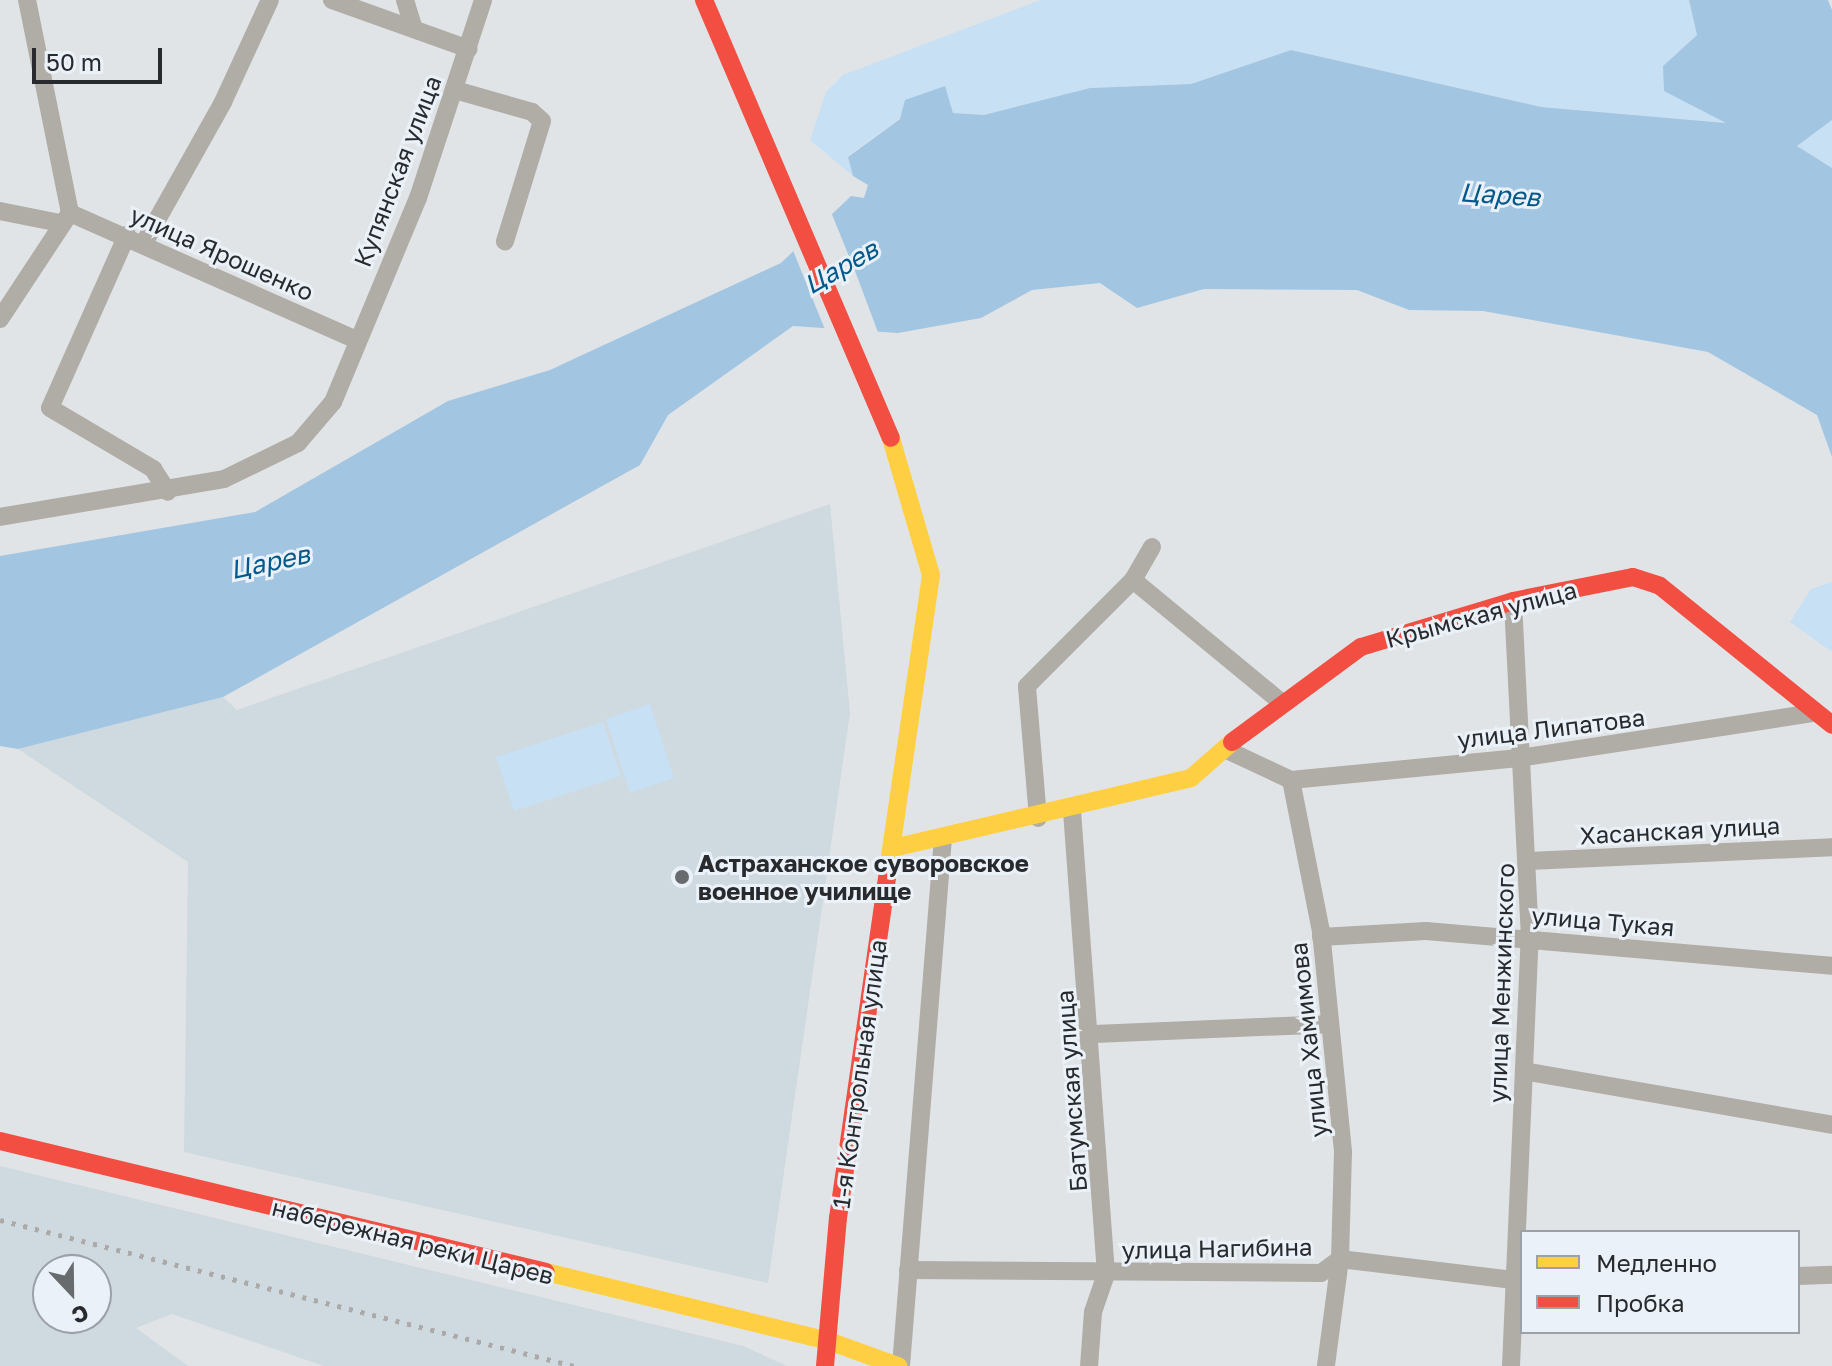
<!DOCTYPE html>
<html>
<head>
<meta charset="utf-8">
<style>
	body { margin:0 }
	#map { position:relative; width:1832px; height:1366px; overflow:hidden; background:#e0e4e7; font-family:"Golos Text",sans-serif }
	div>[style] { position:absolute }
	.built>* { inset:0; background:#cfd9e0 }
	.green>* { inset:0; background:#c7e0f4 }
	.water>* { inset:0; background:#a2c5e2 }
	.pier>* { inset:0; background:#e0e4e7 }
	.street>* { height:18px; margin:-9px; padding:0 9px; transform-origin:9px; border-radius:9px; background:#b0aca6 }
	.slow>* { height:18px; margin:-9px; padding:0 9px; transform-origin:9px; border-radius:9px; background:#ffcf43 }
	.jam>* { height:18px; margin:-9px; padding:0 9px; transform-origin:9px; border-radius:9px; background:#f24e42 }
	.rail>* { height:5px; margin-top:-2.5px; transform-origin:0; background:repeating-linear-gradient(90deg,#abaaa8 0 4px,transparent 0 12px) }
	.dots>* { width:22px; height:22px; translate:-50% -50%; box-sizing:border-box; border:4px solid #eaf1f8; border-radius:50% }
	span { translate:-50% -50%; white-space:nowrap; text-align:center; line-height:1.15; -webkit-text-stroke:6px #eaf1f8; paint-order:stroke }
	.street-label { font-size:24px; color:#282a2d }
	.poi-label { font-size:24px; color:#282a2d; font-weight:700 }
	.left { translate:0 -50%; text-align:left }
	.water-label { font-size:26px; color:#04598b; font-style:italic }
	.legend { position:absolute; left:1520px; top:1230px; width:280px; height:104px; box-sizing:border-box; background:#eaf1f8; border:2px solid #9ca1a7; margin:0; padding:10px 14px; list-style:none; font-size:24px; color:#282a2d }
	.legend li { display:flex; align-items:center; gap:16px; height:40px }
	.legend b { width:40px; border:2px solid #9ca1a7 }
	.north { position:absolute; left:32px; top:1254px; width:80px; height:80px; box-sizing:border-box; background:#eaf1f8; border:2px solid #9ca1a7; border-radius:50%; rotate:158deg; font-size:22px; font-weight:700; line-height:32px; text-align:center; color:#282a2d }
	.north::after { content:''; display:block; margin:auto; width:28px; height:36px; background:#686b6e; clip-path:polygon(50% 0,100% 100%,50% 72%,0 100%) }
	.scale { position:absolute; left:32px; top:48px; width:130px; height:36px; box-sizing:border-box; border:4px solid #282a2d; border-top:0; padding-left:10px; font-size:24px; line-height:28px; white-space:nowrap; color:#282a2d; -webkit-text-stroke:6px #eaf1f8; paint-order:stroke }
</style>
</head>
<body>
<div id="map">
	<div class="built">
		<i style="clip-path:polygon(830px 504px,850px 713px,768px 1283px,184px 1152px,188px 862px,18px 749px,223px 697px,237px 710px)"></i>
		<i style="clip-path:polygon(evenodd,0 1166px,743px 1346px,787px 1366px,324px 1366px,172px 1314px,136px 1328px,188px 1366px,0 1366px,0 1166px,48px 1270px,96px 1270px,96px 1318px,48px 1318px,48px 1270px)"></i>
	</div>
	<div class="green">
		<i style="clip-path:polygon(1040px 0,1689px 0,1697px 35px,1663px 66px,1728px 123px,1541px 107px,1291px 50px,1191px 84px,1090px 88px,984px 115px,953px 113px,944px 86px,848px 156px,853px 176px,810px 140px,826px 92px,843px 75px)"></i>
		<i style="clip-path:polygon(1832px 120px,1832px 168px,1797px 146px)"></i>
		<i style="clip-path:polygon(1832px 582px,1832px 652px,1790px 622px,1811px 589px)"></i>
		<i style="clip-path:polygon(650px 704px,674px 778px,630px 793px,606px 719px)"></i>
		<i style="clip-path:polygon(603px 722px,621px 776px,514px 811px,496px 757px)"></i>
	</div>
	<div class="water">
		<i style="clip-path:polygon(1689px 0,1828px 0,1832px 10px,1832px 120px,1797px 146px,1832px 168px,1832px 457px,1817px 415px,1708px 352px,1483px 311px,1409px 310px,1357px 290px,1204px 289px,1137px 308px,1100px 283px,1032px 290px,981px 318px,898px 333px,793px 326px,668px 415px,640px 465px,223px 697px,18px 749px,0 746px,0 556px,255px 512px,448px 401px,550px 370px,781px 263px,851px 196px,864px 198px,868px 185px,853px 176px,848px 157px,900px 119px,905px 100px,945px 86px,953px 113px,984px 115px,1090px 88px,1191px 84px,1291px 50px,1541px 107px,1726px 123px,1664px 91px,1663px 66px,1697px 35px)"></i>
	</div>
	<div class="pier">
		<i style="clip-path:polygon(831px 212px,855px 271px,879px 335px,826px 332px,792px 248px)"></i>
	</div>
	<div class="street">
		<i style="left:332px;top:0;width:145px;rotate:19.7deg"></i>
		<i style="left:405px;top:0;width:30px;rotate:73deg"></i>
		<i style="left:455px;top:90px;width:80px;rotate:15.9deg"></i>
		<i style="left:532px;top:112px;width:13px;rotate:42deg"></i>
		<i style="left:542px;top:121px;width:126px;rotate:107.1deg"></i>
		<i style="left:0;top:211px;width:61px;rotate:11.3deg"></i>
		<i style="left:70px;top:213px;width:311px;rotate:23.9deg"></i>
		<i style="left:127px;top:235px;width:189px;rotate:114deg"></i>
		<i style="left:50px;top:408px;width:120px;rotate:30.6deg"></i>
		<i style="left:153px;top:469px;width:27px;rotate:57deg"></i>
		<i style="left:144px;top:243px;width:162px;rotate:-60.7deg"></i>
		<i style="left:223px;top:102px;width:112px;rotate:-65.3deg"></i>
		<i style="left:0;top:319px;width:127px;rotate:-56.6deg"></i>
		<i style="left:70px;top:213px;width:217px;rotate:-101.4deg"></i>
		<i style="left:0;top:517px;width:227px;rotate:-9.6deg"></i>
		<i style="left:224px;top:479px;width:82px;rotate:-25.9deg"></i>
		<i style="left:298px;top:443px;width:54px;rotate:-49.5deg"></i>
		<i style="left:333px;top:402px;width:221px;rotate:-67.4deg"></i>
		<i style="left:418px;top:198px;width:208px;rotate:-71.8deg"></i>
		<i style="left:1133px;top:580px;width:190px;rotate:39.5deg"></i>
		<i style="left:1229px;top:751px;width:68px;rotate:25.1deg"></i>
		<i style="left:1291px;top:780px;width:154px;rotate:78.8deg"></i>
		<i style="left:1321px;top:931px;width:222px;rotate:84.3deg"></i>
		<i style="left:1343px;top:1152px;width:107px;rotate:91.6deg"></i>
		<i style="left:1340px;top:1259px;width:108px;rotate:97.5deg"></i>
		<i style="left:1291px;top:780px;width:229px;rotate:-5.5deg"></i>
		<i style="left:1519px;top:758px;width:298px;rotate:-8.7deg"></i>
		<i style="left:1072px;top:811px;width:464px;rotate:85.8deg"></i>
		<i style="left:1106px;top:1274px;width:40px;rotate:108.9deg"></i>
		<i style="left:1093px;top:1312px;width:54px;rotate:94.2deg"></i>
		<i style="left:1038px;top:818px;width:132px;rotate:-94.8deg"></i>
		<i style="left:1027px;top:686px;width:150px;rotate:-45deg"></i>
		<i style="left:1133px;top:580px;width:38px;rotate:-60deg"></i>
		<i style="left:1529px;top:861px;width:303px;rotate:-2.6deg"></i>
		<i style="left:1321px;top:937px;width:105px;rotate:-3.3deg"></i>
		<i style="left:1426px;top:931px;width:408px;rotate:4.9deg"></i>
		<i style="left:1094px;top:1034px;width:235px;rotate:-2.4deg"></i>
		<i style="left:1524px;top:1071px;width:313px;rotate:9.9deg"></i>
		<i style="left:908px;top:1270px;width:413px;rotate:0.4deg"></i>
		<i style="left:1321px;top:1273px;width:24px;rotate:-36deg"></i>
		<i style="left:1340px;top:1259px;width:183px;rotate:6.9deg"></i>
		<i style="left:1798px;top:1276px;width:34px;rotate:-2deg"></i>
		<i style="left:901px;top:1366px;width:531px;rotate:-85.46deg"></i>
		<i style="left:1511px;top:1366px;width:428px;rotate:-87.5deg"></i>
		<i style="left:1530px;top:938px;width:337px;rotate:-92.9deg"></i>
	</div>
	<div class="slow">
		<i style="left:893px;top:848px;width:306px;rotate:-13.2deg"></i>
		<i style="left:1191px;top:778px;width:55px;rotate:-41.3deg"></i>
		<i style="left:887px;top:877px;width:305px;rotate:-81.7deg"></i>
		<i style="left:931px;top:575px;width:143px;rotate:-106.3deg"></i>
		<i style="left:546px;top:1272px;width:288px;rotate:13.7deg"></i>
		<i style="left:826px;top:1340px;width:77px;rotate:19.9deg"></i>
	</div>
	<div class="jam">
		<i style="left:704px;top:0;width:476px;rotate:66.9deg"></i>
		<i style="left:1232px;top:742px;width:160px;rotate:-36.4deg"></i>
		<i style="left:1361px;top:647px;width:159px;rotate:-16.8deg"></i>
		<i style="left:1513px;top:601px;width:122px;rotate:-11.3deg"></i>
		<i style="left:1633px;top:577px;width:28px;rotate:18deg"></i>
		<i style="left:1660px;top:586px;width:221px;rotate:38.9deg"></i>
		<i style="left:0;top:1141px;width:561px;rotate:13.49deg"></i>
		<i style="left:825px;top:1366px;width:149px;rotate:-85deg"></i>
		<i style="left:838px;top:1218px;width:345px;rotate:-81.8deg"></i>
	</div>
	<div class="rail">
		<i style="left:0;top:1220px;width:592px;rotate:14.27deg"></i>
	</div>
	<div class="dots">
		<i style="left:682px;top:877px;background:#686b6e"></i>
	</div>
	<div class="street-label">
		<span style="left:397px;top:171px;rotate:-69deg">Купянская улица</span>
		<span style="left:222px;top:253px;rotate:24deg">улица Ярошенко</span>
		<span style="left:1481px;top:614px;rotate:-15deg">Крымская улица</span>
		<span style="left:1551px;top:728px;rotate:-7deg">улица Липатова</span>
		<span style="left:1680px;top:830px;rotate:-3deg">Хасанская улица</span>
		<span style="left:1603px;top:921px;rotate:5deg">улица Тукая</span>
		<span style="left:1501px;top:983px;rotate:-88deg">улица Менжинского</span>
		<span style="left:1308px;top:1040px;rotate:-96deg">улица Хамимова</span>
		<span style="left:859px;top:1074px;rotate:-82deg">1-я Контрольная улица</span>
		<span style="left:1071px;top:1091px;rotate:-94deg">Батумская улица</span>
		<span style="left:413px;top:1241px;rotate:14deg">набережная реки Царев</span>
		<span style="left:1217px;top:1248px;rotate:-1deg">улица Нагибина</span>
	</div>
	<div class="poi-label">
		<span class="left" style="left:698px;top:877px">Астраханское суворовское<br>военное училище</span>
	</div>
	<div class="water-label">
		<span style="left:1500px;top:195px;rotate:4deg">Царев</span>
		<span style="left:841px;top:267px;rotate:-30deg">Царев</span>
		<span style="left:270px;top:562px;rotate:-12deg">Царев</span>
	</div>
	<ul class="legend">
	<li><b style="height:10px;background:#ffcf43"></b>Медленно</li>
	<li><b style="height:10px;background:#f24e42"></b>Пробка</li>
	</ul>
	<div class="north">С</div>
	<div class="scale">50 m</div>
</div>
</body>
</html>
